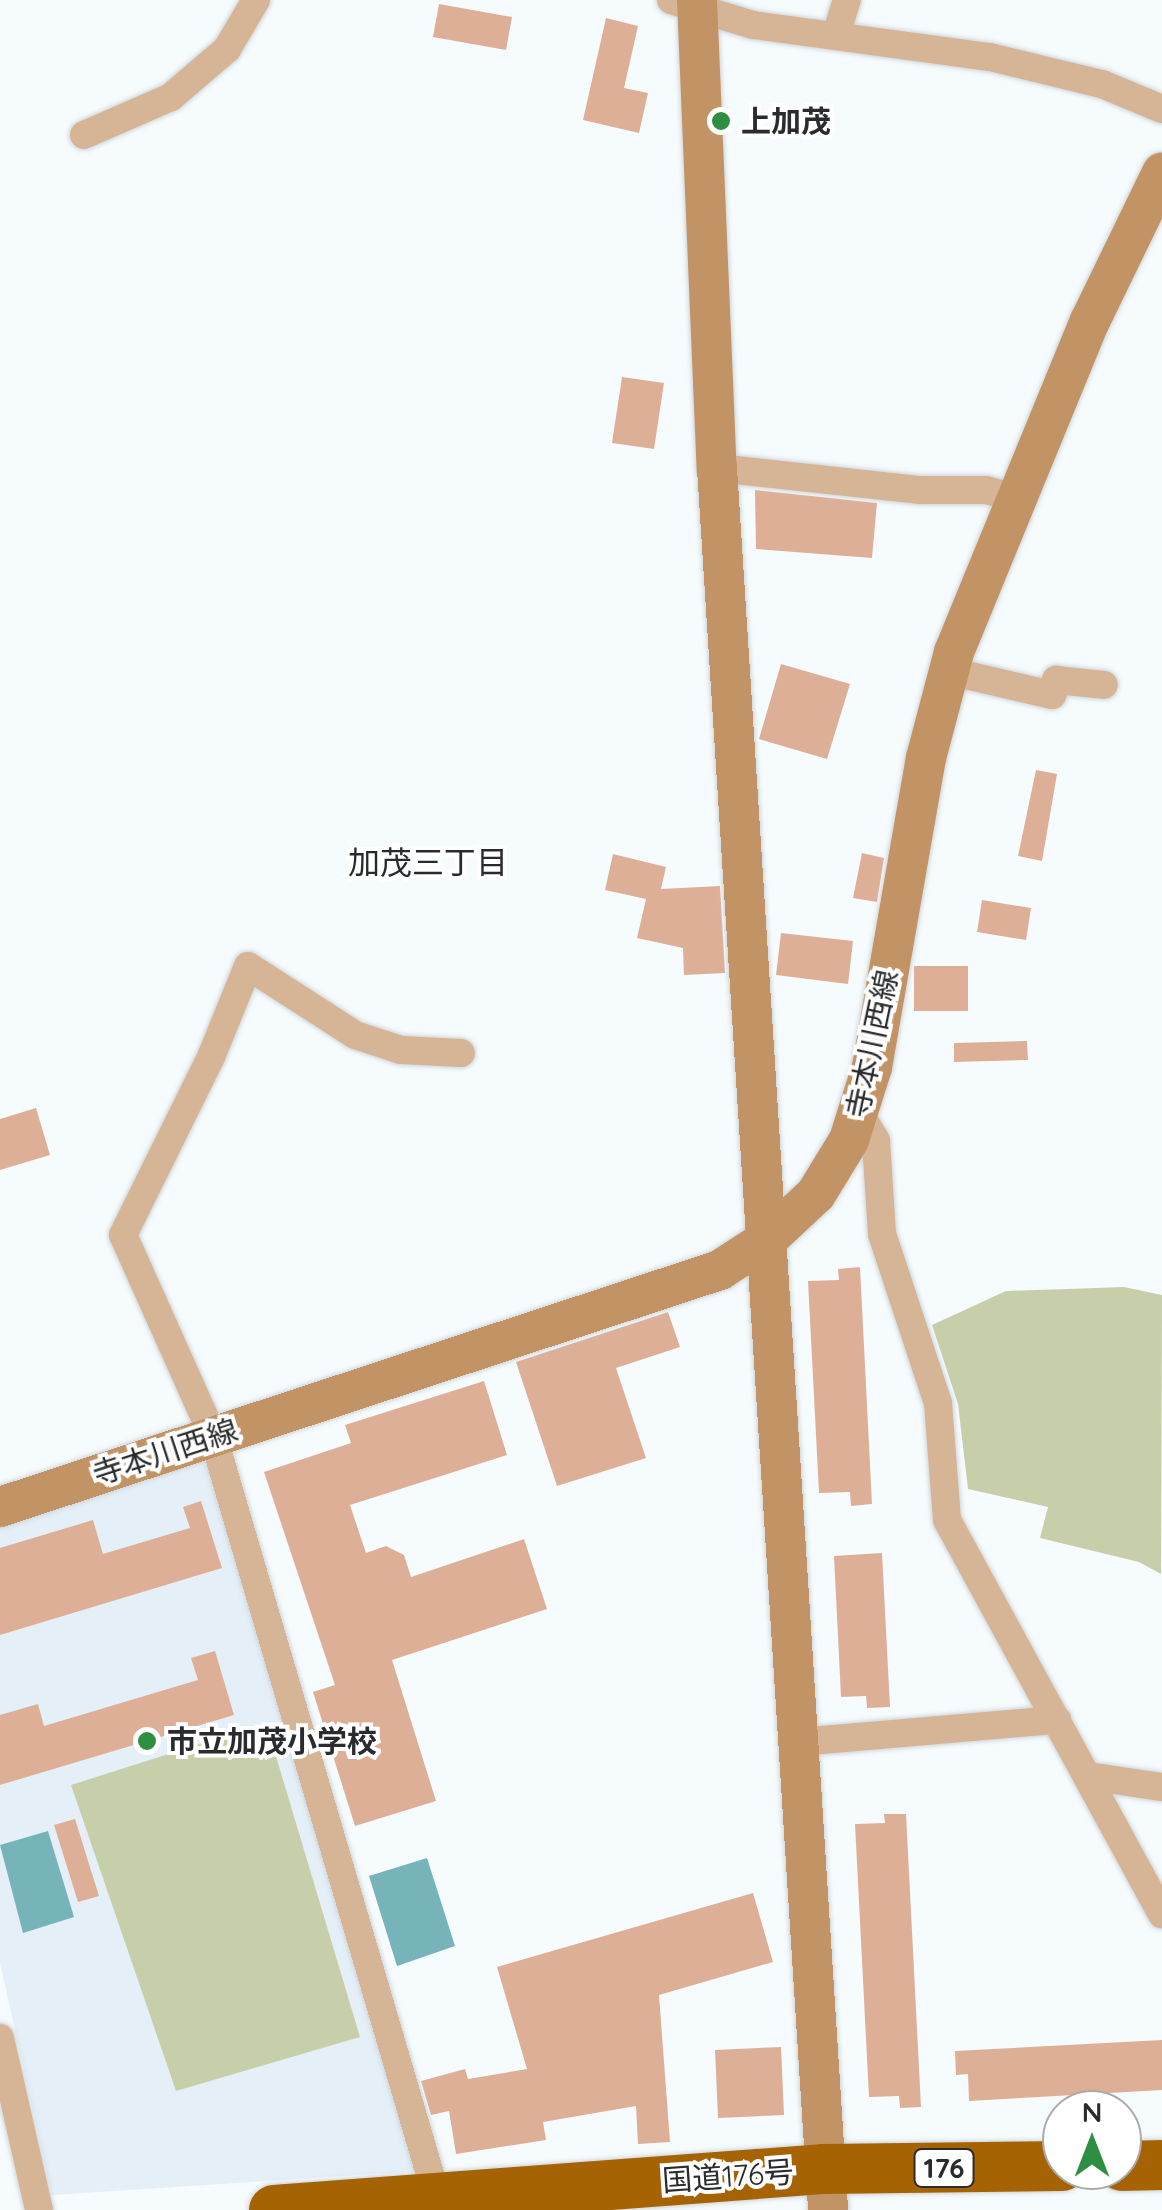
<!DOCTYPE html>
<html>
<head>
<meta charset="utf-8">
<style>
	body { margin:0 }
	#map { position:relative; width:1162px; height:2210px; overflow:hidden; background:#f6fbfe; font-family:Quicksand,"Noto Sans JP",sans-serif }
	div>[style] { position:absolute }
	.built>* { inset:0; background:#e4eff8 }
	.green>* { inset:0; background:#c7cfaa }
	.water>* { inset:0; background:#76b4ba }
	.building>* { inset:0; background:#deaf97 }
	.roads { filter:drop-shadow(0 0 2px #d1d6d8) drop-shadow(0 0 2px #d1d6d8) }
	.street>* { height:28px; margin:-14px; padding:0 14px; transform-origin:14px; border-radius:14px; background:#d6b597 }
	.secondary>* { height:40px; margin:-20px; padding:0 20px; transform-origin:20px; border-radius:20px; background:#c29364 }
	.highway>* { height:50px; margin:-25px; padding:0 25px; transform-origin:25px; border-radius:25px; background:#a56303 }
	.dots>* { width:28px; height:28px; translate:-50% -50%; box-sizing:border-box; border:5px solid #fff; border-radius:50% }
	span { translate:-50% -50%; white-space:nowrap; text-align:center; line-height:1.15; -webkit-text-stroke:8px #fff; paint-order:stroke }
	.shield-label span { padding:2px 8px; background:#fff; border:2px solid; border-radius:8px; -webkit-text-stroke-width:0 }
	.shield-label { font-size:28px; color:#2a2b2d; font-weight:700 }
	.poi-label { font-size:30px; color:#2a2b2d; font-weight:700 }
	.left { translate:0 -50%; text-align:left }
	.street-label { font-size:30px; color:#2a2b2d }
	.neighbourhood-label { font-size:32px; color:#282b2e }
	.north { position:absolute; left:1042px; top:2090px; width:100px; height:100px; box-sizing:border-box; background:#fff; border:2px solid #aaaaab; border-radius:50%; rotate:0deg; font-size:28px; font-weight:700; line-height:40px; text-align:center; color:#2a2b2d }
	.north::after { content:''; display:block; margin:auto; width:35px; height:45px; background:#2e8e42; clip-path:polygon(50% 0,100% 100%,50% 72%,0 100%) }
</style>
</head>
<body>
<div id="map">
	<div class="built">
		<i style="clip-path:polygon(208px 1450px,420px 2171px,52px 2195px,0 1963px,0 1518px)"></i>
	</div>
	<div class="green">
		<i style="clip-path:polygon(1124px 1287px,1162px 1295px,1161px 1574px,1139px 1562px,1040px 1538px,1048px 1507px,968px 1489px,958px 1404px,932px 1325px,1006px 1291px)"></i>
		<i style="clip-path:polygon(266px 1723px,360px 2037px,176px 2091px,71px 1785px)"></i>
	</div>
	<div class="water">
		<i style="clip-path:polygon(48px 1831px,74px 1917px,23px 1933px,0 1845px)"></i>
		<i style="clip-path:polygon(427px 1858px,455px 1946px,397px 1966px,369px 1876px)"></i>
	</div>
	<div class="building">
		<i style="clip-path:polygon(439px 4px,512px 17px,506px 50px,433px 37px)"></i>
		<i style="clip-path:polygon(606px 18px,638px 26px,624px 88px,648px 93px,639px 133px,583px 120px)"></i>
		<i style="clip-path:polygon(622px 377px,664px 383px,654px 449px,612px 443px)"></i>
		<i style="clip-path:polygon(755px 490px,877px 503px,872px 558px,756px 549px)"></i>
		<i style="clip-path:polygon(781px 664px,850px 684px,827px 759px,759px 739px)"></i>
		<i style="clip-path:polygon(1036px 770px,1057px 774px,1042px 861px,1018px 856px)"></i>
		<i style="clip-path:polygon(862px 853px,884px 858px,877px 902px,853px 898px)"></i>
		<i style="clip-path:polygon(613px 854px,666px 867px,661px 889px,720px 886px,725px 973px,684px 975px,683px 948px,637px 938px,646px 899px,605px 890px)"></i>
		<i style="clip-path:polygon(982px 900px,1031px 908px,1026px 940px,977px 932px)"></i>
		<i style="clip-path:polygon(781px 933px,853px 941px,848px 984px,776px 975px)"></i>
		<i style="clip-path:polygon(914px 966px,968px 966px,968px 1011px,914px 1011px)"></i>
		<i style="clip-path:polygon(1027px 1041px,1028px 1060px,954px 1062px,954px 1043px)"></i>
		<i style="clip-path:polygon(36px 1108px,50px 1155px,0 1170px,0 1119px)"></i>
		<i style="clip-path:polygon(860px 1267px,872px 1504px,851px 1506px,850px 1492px,819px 1493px,808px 1281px,839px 1280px,838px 1269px)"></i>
		<i style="clip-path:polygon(668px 1312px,680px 1347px,616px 1368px,646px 1458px,557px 1486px,516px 1362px)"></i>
		<i style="clip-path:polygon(484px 1381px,507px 1455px,350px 1505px,366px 1553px,386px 1546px,404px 1555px,411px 1577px,524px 1539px,547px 1609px,392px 1660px,436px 1801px,355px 1826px,313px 1692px,335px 1685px,264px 1472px,351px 1443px,345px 1425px)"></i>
		<i style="clip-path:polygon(201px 1501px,222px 1568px,0 1635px,0 1548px,93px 1520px,103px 1554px,190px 1528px,183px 1507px)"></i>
		<i style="clip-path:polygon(882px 1553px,890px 1707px,867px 1708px,866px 1696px,841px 1697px,834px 1556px)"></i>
		<i style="clip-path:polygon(215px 1651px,234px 1715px,0 1785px,0 1715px,38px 1704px,44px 1726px,198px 1680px,191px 1658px)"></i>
		<i style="clip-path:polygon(884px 1814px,906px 1814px,921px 2107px,900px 2108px,899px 2096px,869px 2097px,855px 1824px,885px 1823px)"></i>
		<i style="clip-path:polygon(75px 1819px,99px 1896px,78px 1902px,54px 1825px)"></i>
		<i style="clip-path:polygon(753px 1893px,773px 1962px,659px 1995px,670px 2142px,638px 2144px,636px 2106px,543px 2122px,546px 2140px,456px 2154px,449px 2111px,431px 2115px,421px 2081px,465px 2069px,468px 2079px,527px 2069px,497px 1967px)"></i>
		<i style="clip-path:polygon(1162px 2040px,1162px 2090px,969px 2101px,968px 2074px,956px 2075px,955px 2051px)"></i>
		<i style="clip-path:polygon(781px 2047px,784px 2115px,718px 2118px,715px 2050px)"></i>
	</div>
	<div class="roads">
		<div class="street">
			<i style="left:671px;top:0;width:86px;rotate:17deg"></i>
			<i style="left:753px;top:25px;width:239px;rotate:7.7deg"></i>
			<i style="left:990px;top:57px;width:115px;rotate:13.6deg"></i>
			<i style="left:1102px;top:84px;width:65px;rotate:22.6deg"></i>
			<i style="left:837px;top:32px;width:34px;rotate:-73deg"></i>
			<i style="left:84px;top:135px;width:95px;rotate:-23.6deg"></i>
			<i style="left:171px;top:97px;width:74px;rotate:-40.6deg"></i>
			<i style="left:227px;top:49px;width:57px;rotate:-59.4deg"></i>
			<i style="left:717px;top:468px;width:205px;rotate:6.2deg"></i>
			<i style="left:921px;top:490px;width:65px"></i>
			<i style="left:986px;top:490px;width:34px;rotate:15deg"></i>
			<i style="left:949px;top:671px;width:106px;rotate:13.1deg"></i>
			<i style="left:1052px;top:695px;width:16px;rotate:-75deg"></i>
			<i style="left:1056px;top:680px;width:48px;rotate:5.9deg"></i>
			<i style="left:860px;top:1114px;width:31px;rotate:59deg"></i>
			<i style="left:876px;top:1141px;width:93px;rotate:86.3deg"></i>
			<i style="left:882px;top:1234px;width:178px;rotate:71.7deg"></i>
			<i style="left:938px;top:1403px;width:117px;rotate:85.6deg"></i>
			<i style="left:947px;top:1520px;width:449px;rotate:61.4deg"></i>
			<i style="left:798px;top:1742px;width:260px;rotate:-4.9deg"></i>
			<i style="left:1088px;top:1776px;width:75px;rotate:8.5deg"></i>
			<i style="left:0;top:2038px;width:176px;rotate:77.2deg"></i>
			<i style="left:437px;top:2198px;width:794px;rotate:-106.38deg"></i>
			<i style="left:213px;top:1436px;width:220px;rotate:-114.1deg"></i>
			<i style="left:123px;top:1235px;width:199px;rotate:-63.7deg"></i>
			<i style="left:211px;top:1057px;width:98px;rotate:-67.9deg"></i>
			<i style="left:248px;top:966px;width:127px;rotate:32.8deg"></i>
			<i style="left:355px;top:1035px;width:48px;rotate:18.1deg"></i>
			<i style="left:401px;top:1050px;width:60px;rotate:2.9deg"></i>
		</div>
		<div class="secondary">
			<i style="left:697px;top:0;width:468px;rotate:87.6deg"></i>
			<i style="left:717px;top:468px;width:1746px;rotate:86.35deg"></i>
			<i style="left:0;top:1507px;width:758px;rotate:-18.22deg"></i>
			<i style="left:720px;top:1270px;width:59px;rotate:-33.1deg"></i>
			<i style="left:769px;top:1238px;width:64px;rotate:-43.1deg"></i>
			<i style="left:816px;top:1194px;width:63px;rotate:-58.6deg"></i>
			<i style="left:849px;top:1140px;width:77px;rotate:-72.5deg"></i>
			<i style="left:872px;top:1067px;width:314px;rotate:-80.1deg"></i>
			<i style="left:926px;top:758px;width:110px;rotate:-75.2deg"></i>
			<i style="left:954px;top:652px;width:358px;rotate:-67.7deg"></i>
			<i style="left:1090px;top:321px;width:165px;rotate:-64.1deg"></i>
		</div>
		<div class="highway">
			<i style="left:1122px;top:2166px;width:40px;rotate:-1.4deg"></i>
			<i style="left:274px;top:2210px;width:553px;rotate:-4.26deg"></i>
			<i style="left:825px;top:2169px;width:237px;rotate:-0.7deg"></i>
		</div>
	</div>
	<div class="dots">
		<i style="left:721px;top:121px;background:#2e8e42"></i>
		<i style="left:147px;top:1741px;background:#2e8e42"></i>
	</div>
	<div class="shield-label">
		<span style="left:944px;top:2168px">176</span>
	</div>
	<div class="poi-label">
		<span class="left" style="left:741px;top:121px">上加茂</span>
		<span class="left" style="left:167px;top:1741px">市立加茂小学校</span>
	</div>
	<div class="street-label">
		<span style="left:872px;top:1044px;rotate:-78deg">寺本川西線</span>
		<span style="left:165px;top:1452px;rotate:-18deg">寺本川西線</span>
		<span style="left:728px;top:2176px;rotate:-4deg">国道176号</span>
	</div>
	<div class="neighbourhood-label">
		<span style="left:428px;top:862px">加茂三丁目</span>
	</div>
	<div class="north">N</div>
</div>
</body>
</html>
